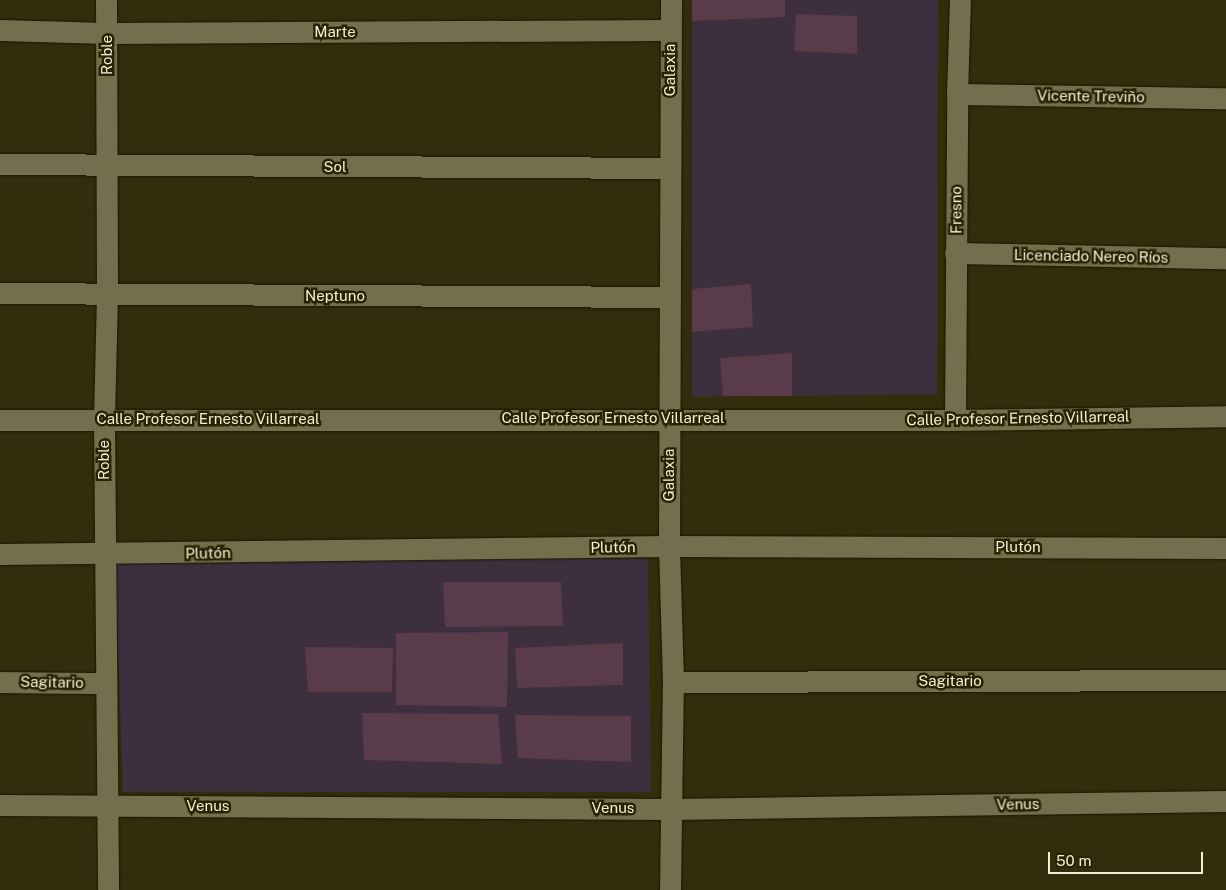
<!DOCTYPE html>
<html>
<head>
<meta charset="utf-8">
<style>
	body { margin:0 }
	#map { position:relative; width:1226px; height:890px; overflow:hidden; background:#342d0c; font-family:"Public Sans",sans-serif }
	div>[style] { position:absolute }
	.education>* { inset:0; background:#3d2f3d }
	.building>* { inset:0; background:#5a3b4a }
	.roads { filter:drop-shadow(0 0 1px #1a1500) drop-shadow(0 0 1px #1a1500) }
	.street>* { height:21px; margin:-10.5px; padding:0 10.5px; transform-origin:10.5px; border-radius:10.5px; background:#756e4c }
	span { translate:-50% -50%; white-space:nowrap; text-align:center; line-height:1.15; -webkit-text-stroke:5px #2a2302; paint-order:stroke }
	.street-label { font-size:15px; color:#f2eedc }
	.scale { position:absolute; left:1048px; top:852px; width:155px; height:22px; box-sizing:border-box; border:2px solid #f2eedc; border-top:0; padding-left:6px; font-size:15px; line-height:18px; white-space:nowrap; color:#f2eedc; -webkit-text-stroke:4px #2a2302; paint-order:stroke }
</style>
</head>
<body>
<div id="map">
	<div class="education">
		<i style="clip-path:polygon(692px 0,938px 0,937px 394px,692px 397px)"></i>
		<i style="clip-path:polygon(115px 559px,648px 559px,651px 792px,123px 792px)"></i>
	</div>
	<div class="building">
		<i style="clip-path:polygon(692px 0,785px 0,785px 17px,692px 21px)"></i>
		<i style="clip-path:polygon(796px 14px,857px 16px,857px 54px,794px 51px)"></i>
		<i style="clip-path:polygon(751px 284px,753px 327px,692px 332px,692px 289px)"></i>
		<i style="clip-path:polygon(792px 353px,792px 396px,723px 396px,720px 358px)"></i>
		<i style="clip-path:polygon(443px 582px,561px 582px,563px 626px,445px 627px)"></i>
		<i style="clip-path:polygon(508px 632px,507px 707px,396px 705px,396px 633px)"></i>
		<i style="clip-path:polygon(623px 643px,623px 685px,517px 688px,515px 648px)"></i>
		<i style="clip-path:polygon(305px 647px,393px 648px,392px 692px,308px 692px)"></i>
		<i style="clip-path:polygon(362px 713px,498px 714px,502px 764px,364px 760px)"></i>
		<i style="clip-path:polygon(515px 715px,631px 716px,631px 762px,518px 758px)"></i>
	</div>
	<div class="roads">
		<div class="street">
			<i style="left:106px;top:0;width:295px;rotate:89.8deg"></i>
			<i style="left:107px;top:295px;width:124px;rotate:91.4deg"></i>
			<i style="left:104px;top:419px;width:471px;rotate:89.5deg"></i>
			<i style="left:0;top:30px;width:107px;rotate:1.6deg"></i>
			<i style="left:107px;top:33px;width:563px;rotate:-0.31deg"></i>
			<i style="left:957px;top:94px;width:269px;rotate:0.9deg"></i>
			<i style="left:0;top:164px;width:670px;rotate:0.34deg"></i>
			<i style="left:955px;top:253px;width:271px;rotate:1.1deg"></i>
			<i style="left:0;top:293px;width:670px;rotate:0.34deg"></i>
			<i style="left:0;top:420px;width:955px"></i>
			<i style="left:955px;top:420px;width:271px;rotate:-0.8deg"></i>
			<i style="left:955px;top:420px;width:326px;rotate:-89.6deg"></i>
			<i style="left:957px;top:94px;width:94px;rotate:-88.2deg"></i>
			<i style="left:0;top:554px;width:669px;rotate:-0.69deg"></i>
			<i style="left:669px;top:546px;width:557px;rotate:0.21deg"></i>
			<i style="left:0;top:682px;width:104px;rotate:0.6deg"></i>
			<i style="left:673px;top:682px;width:553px;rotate:-0.21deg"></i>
			<i style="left:0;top:805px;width:671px;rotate:0.34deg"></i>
			<i style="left:671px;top:809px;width:555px;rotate:-0.83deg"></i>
			<i style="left:670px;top:890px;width:208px;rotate:-89.2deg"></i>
			<i style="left:673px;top:682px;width:136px;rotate:-91.7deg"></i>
			<i style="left:669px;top:546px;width:546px;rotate:-89.79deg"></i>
		</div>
	</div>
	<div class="street-label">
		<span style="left:335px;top:32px">Marte</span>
		<span style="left:107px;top:55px;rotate:-90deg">Roble</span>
		<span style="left:670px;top:70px;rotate:-90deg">Galaxia</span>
		<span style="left:1091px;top:96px;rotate:1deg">Vicente Treviño</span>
		<span style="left:335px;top:167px">Sol</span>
		<span style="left:956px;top:210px;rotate:-90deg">Fresno</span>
		<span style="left:1091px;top:256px;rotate:1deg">Licenciado Nereo Ríos</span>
		<span style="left:335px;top:296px">Neptuno</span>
		<span style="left:613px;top:418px">Calle Profesor Ernesto Villarreal</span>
		<span style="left:1018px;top:418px;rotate:-1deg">Calle Profesor Ernesto Villarreal</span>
		<span style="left:208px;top:419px">Calle Profesor Ernesto Villarreal</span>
		<span style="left:104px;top:460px;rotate:-90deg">Roble</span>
		<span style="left:669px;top:475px;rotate:-90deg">Galaxia</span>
		<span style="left:613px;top:547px;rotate:-1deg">Plutón</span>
		<span style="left:1018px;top:547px">Plutón</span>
		<span style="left:208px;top:553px;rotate:-1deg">Plutón</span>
		<span style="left:950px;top:681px">Sagitario</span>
		<span style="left:52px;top:682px;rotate:1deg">Sagitario</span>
		<span style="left:1018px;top:804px;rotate:-1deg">Venus</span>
		<span style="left:208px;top:806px">Venus</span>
		<span style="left:613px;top:808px">Venus</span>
	</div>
	<div class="scale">50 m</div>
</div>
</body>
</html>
